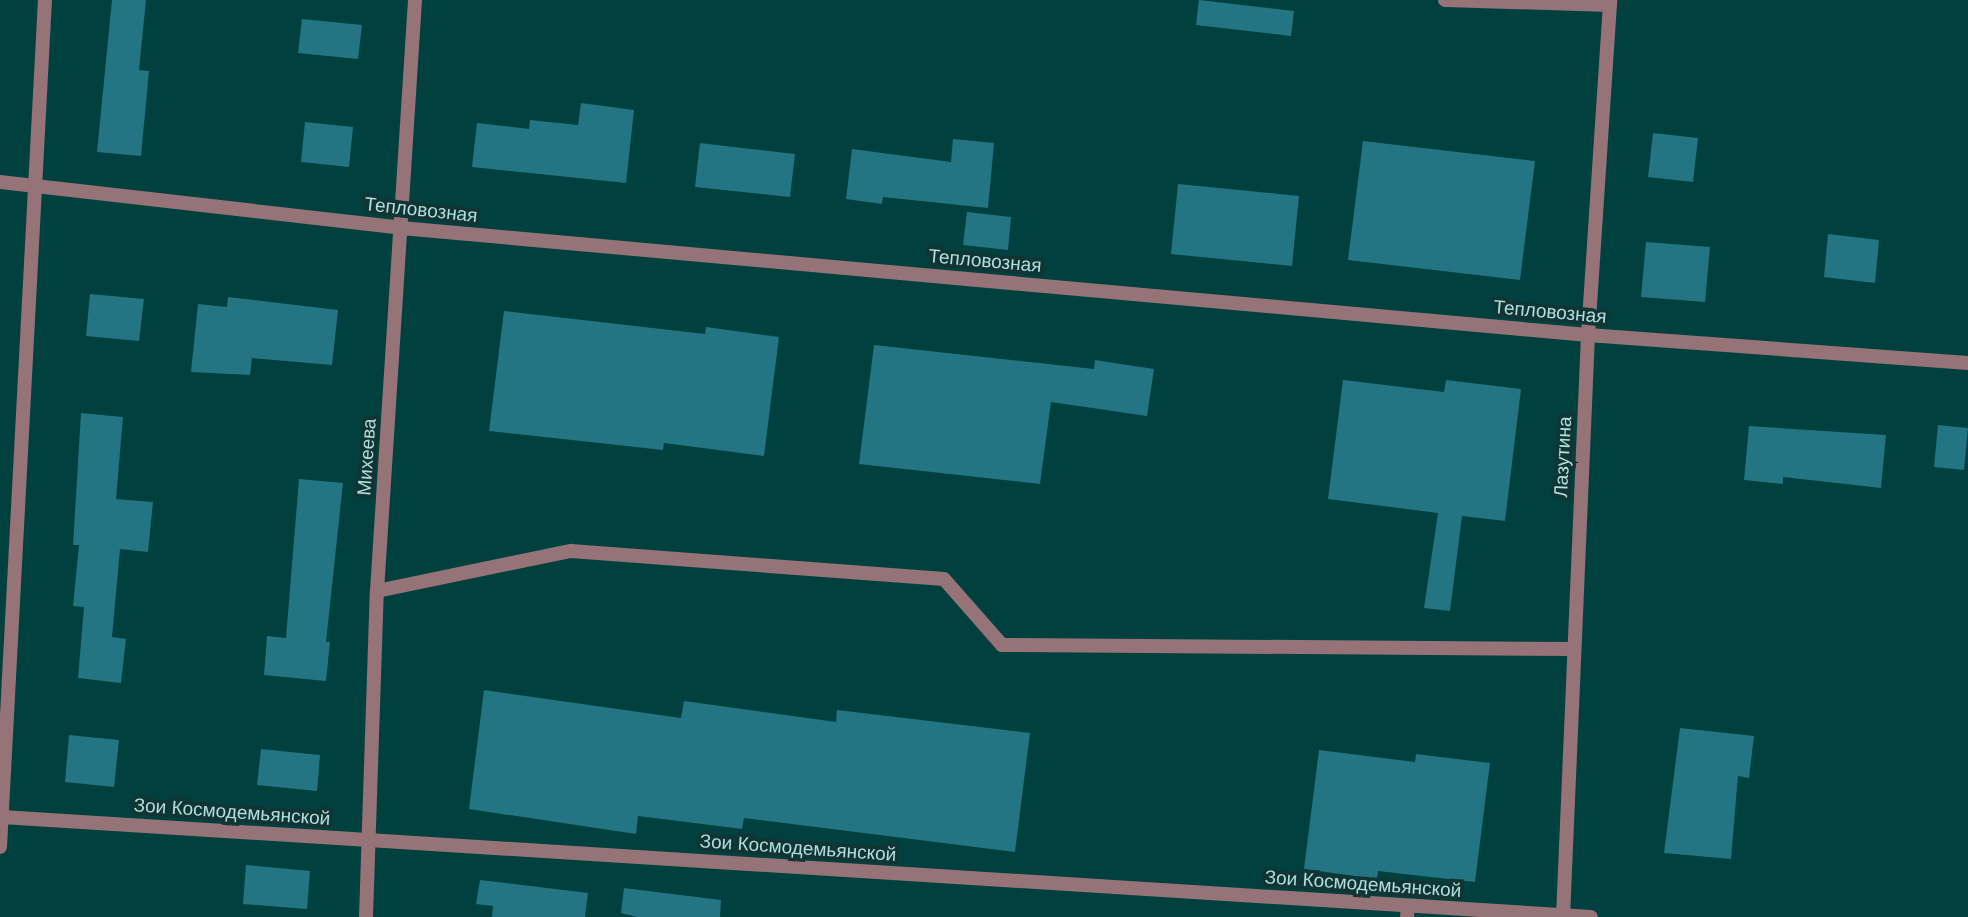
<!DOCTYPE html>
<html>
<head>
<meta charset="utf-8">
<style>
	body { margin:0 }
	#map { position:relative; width:1968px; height:917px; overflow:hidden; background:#004140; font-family:Arial,sans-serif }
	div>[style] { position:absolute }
	.building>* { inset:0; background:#237583 }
	.service>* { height:14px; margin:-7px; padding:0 7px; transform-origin:7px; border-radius:7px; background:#967377 }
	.minor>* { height:14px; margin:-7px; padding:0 7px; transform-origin:7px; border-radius:7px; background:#967377 }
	span { translate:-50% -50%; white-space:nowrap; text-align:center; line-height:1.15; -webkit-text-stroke:7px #123433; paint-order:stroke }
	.street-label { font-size:19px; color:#b0dfdd }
</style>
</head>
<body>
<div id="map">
	<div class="building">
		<i style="clip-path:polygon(112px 0,146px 0,139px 70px,149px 71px,141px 156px,97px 152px)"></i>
		<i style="clip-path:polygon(1199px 0,1294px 11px,1291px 36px,1196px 25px)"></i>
		<i style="clip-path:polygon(302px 19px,362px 25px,358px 59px,298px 53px)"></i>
		<i style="clip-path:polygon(581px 103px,634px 110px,626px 183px,472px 167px,477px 123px,529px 129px,530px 120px,578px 125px)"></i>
		<i style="clip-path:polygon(305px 122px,353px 127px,349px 167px,301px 162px)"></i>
		<i style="clip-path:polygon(1653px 133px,1698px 138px,1693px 182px,1648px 177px)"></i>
		<i style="clip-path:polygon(953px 139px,994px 143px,988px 208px,883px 197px,882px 204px,846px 199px,852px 149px,951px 162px)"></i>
		<i style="clip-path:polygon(1363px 141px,1535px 161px,1520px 280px,1348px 260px)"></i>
		<i style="clip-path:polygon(700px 143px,795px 154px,790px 197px,695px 187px)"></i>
		<i style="clip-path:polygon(1178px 184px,1299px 196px,1292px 266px,1171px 254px)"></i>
		<i style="clip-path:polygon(967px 212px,1011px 217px,1008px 250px,963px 245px)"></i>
		<i style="clip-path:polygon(1828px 234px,1879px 240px,1875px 283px,1824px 277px)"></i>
		<i style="clip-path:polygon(1646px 242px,1710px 247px,1705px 302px,1641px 297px)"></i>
		<i style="clip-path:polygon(90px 294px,144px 299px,139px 341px,86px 336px)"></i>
		<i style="clip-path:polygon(228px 297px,338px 310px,332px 365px,252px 358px,250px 375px,191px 372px,198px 304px,227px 307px)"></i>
		<i style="clip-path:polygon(504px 311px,705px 334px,706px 327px,779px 337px,764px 456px,664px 443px,663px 450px,489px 431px)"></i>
		<i style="clip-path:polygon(874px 345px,1094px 369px,1095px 360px,1154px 369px,1147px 416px,1051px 402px,1040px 484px,859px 464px)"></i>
		<i style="clip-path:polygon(1343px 380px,1444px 392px,1446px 380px,1521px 389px,1505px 521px,1462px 516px,1450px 611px,1424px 608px,1438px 513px,1328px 499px)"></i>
		<i style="clip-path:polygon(81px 413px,123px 417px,116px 499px,153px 502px,148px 552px,120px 549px,112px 637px,126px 639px,121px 683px,78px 678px,84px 607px,73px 606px,79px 545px,73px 545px)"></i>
		<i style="clip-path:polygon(1938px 425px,1968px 428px,1964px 470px,1934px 467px)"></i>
		<i style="clip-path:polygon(1749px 426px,1886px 435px,1881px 488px,1783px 477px,1783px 484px,1744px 480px)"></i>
		<i style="clip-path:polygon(299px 479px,343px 483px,326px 642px,330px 642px,326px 681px,264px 675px,267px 636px,286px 638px)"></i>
		<i style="clip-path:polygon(484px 690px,681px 718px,684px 701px,836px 722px,837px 710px,1030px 733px,1015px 852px,744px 818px,742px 829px,638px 816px,636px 834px,469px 809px)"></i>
		<i style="clip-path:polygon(1680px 728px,1754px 736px,1749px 778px,1738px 776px,1731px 859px,1664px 853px)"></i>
		<i style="clip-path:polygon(69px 735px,119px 740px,114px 787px,65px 782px)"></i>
		<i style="clip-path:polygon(261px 749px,320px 755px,317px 791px,257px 785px)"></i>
		<i style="clip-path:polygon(1319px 750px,1415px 762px,1416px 754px,1490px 763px,1475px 882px,1378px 871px,1377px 879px,1304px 869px)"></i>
		<i style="clip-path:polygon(246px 865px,310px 871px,307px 909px,243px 904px)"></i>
		<i style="clip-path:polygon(480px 880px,588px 893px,585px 917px,492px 917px,493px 906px,476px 904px)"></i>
		<i style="clip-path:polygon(624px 888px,721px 900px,720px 917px,637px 917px,621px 913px)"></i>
	</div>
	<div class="service">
		<i style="left:1445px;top:0;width:165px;rotate:1.7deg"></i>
		<i style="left:377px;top:591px;width:198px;rotate:-11.7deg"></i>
		<i style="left:571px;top:551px;width:374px;rotate:4.3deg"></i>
		<i style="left:944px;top:579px;width:88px;rotate:48.7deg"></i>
		<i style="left:1002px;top:645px;width:571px;rotate:0.4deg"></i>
		<i style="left:1407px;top:917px;width:11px;rotate:-85deg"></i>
	</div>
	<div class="minor">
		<i style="left:0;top:182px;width:404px;rotate:6.5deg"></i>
		<i style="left:401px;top:228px;width:1192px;rotate:5.15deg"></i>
		<i style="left:1588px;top:335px;width:381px;rotate:4.2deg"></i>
		<i style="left:2px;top:817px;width:1592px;rotate:3.6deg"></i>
		<i style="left:0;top:847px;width:848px;rotate:-86.96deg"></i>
		<i style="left:366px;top:917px;width:326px;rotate:-88.1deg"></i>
		<i style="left:377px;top:591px;width:592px;rotate:-86.32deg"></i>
		<i style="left:1563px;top:917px;width:583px;rotate:-87.54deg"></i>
		<i style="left:1588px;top:335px;width:336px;rotate:-86.2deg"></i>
	</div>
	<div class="street-label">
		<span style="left:421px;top:210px;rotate:6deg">Тепловозная</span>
		<span style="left:985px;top:261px;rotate:5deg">Тепловозная</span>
		<span style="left:1550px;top:312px;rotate:5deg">Тепловозная</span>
		<span style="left:367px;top:457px;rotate:-86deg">Михеева</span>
		<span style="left:1563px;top:457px;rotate:-87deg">Лазутина</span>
		<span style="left:232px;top:812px;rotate:4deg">Зои Космодемьянской</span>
		<span style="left:798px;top:848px;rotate:4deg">Зои Космодемьянской</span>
		<span style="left:1363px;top:884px;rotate:4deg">Зои Космодемьянской</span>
	</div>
</div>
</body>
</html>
